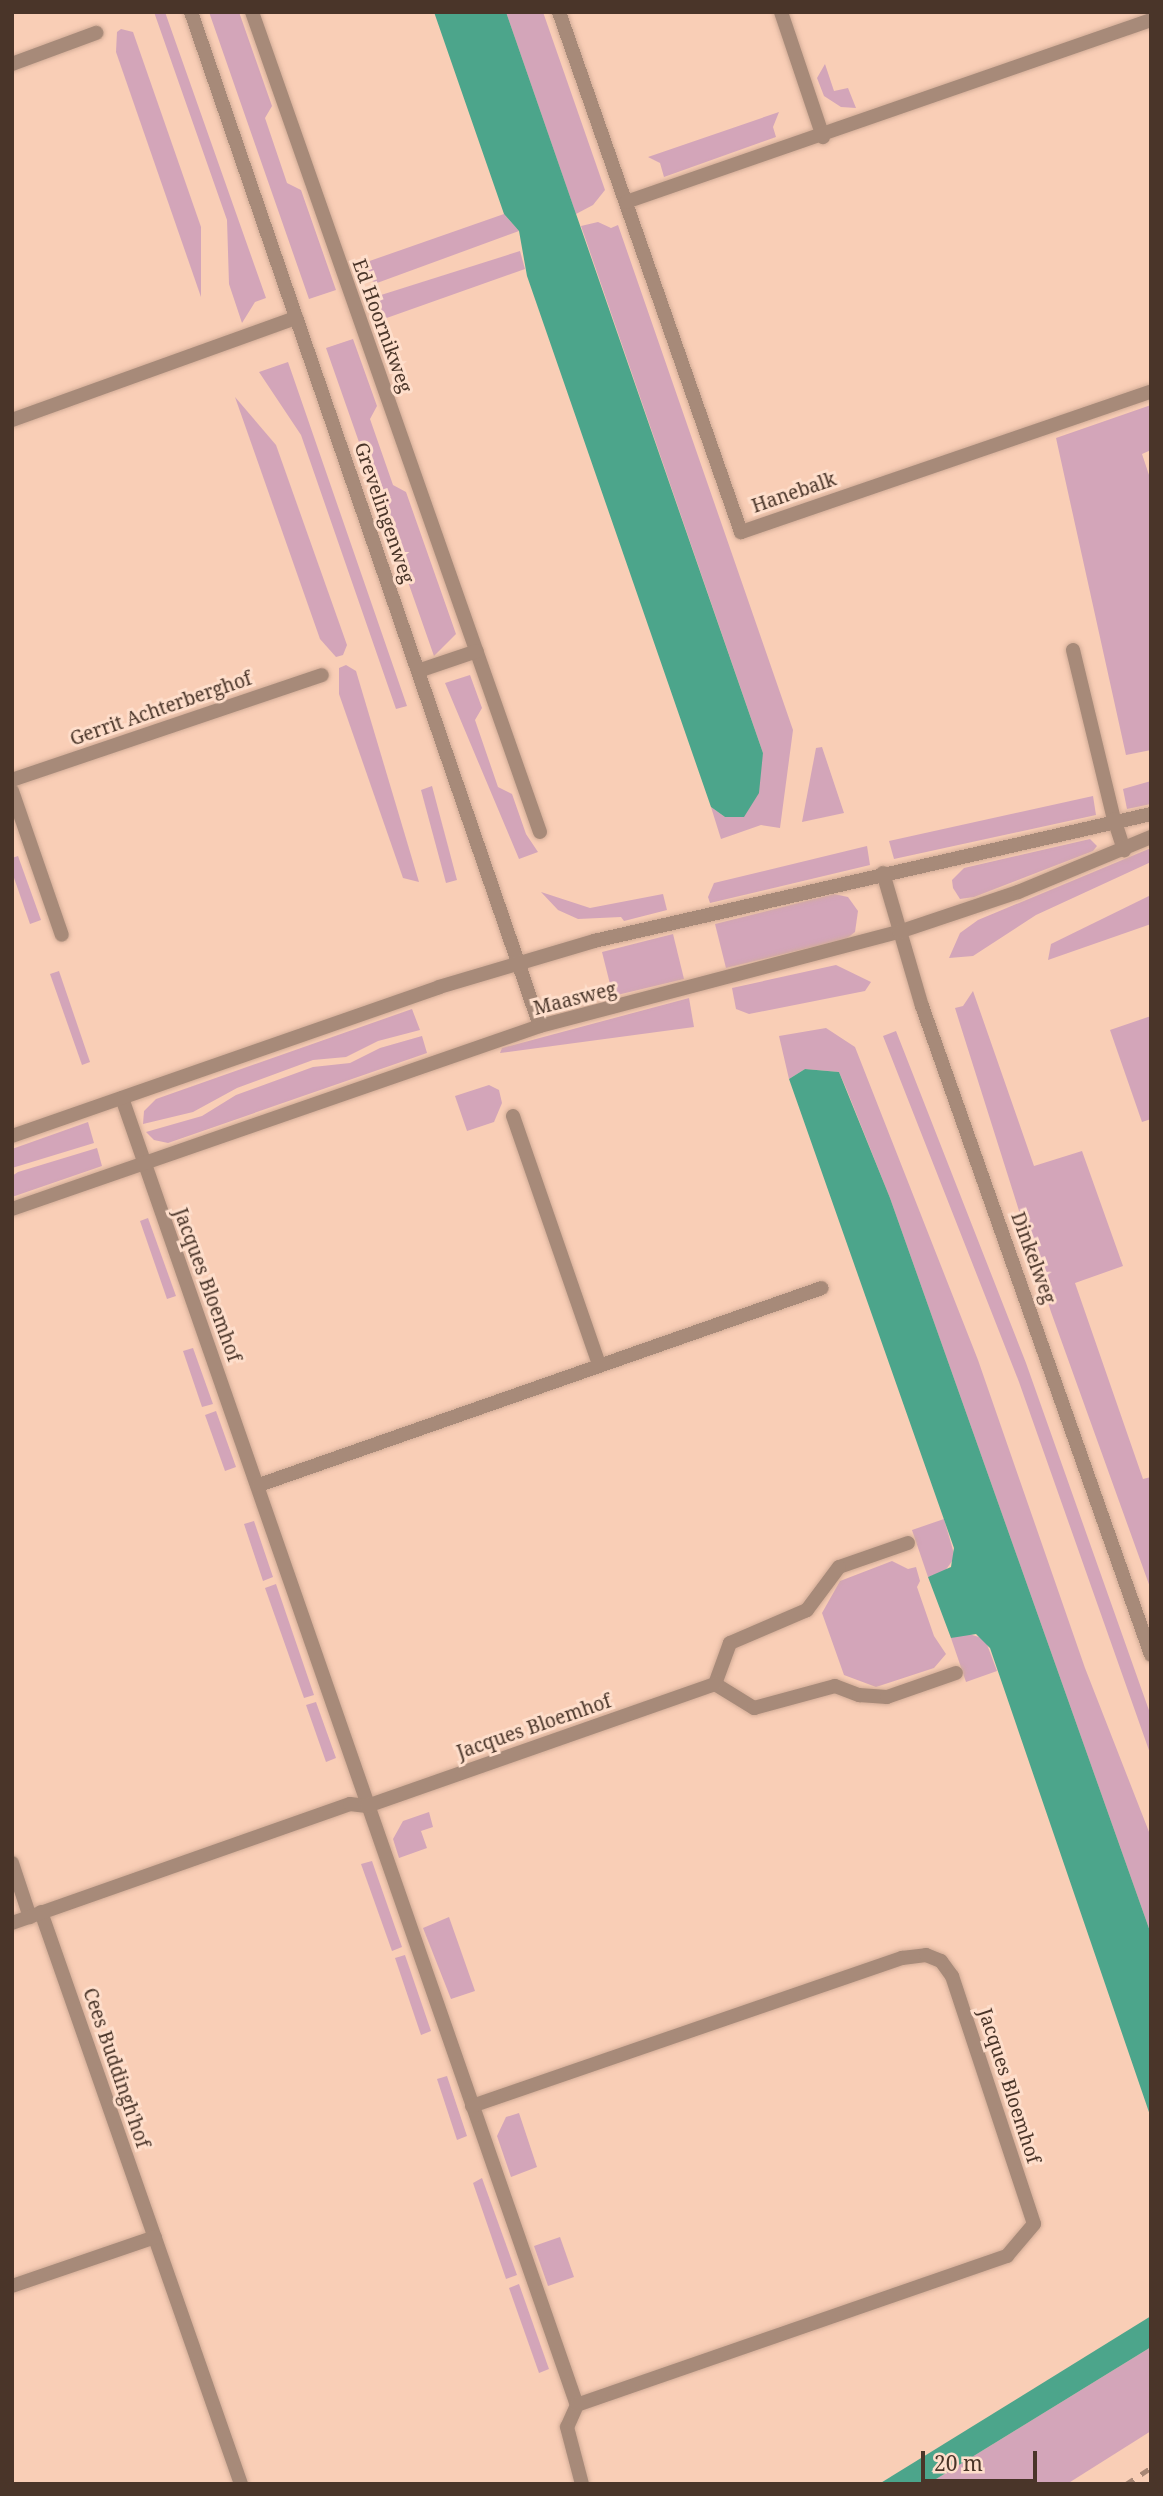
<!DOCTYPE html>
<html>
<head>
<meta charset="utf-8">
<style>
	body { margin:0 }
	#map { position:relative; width:1163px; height:2496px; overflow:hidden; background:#f9ceb6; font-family:"Noto Serif",serif }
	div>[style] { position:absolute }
	.green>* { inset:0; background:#d3a5b9 }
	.water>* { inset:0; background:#4ca58b }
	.roads { filter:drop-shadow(0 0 2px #d2ac97) drop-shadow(0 0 2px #d2ac97) }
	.service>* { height:14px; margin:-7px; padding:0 7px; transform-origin:7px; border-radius:7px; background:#a78a79 }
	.minor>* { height:14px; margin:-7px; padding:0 7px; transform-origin:7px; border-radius:7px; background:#a78a79 }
	.tertiary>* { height:14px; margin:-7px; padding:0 7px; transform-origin:7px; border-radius:7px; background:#a78a79 }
	.rail>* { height:5px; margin-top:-2.5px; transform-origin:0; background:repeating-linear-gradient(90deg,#a88775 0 9px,transparent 0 18px) }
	span { translate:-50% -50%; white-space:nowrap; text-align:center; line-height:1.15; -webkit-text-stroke:6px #fedecb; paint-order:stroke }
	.street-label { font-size:19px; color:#4a3529 }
	.frame { position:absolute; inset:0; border:14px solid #4a3529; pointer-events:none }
	.scale { position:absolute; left:921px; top:2451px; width:116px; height:32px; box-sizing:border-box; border:4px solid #4a3529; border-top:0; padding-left:9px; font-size:21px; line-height:24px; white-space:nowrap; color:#4a3529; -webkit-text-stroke:5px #fedecb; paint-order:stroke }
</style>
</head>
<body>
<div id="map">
	<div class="green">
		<i style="clip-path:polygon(154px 12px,165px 12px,266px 298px,255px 302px,242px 323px,229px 284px,227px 220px)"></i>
		<i style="clip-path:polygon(209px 12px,239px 12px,272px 106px,265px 118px,287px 183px,301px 190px,336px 290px,309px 299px)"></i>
		<i style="clip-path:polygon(506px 12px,543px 12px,605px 190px,593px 205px,576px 214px)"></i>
		<i style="clip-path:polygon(121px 29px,133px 32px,201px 227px,201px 297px,116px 52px,117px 32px)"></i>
		<i style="clip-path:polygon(825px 64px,834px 91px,848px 88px,856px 108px,841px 107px,824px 96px,817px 78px)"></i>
		<i style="clip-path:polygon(779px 112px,773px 127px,776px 137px,664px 177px,660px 163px,648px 157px)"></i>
		<i style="clip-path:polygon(504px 214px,519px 231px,377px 283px,367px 279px,361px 264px)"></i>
		<i style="clip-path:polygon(598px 222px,611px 228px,618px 225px,793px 730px,780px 828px,761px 825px,721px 839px,711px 807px,725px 817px,743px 813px,763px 753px,581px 226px)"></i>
		<i style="clip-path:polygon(520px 251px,525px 269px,381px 320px,376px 305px,381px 295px)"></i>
		<i style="clip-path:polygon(353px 339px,377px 406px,370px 419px,393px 485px,406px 492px,456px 634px,434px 656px,326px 348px)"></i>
		<i style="clip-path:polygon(288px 362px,407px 706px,396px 709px,301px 435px,259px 372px)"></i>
		<i style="clip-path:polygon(235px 397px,276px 445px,347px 645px,343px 655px,336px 657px,320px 639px)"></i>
		<i style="clip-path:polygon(1151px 405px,1151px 450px,1142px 454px,1151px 481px,1151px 750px,1126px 755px,1056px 438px)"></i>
		<i style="clip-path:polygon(346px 665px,356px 671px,419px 882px,403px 878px,339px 694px,339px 668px)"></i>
		<i style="clip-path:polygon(470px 675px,482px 708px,475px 720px,498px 787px,512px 794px,526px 834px,538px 852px,519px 859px,445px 683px)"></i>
		<i style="clip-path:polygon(822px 747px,844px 813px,802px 822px,816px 748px)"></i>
		<i style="clip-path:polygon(1151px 781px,1151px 804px,1127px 809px,1123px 789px)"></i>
		<i style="clip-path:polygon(432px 786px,457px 880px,446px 883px,421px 790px)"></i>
		<i style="clip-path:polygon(1093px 796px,1096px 815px,894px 859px,889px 841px)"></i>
		<i style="clip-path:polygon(1090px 839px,1097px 846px,1093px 851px,974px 897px,960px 899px,953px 888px,952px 880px,964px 868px)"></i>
		<i style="clip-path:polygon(867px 846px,870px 865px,710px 903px,708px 897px,714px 883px)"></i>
		<i style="clip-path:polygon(1151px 848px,1151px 862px,1036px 915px,973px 956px,949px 958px,960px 933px,978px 920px)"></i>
		<i style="clip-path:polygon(18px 856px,41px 920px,30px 924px,12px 872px,12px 858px)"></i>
		<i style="clip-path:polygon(541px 892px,590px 908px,663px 894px,667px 910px,624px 921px,621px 917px,578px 919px,558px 910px)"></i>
		<i style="clip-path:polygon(834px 894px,848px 897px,858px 911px,855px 932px,846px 939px,726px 968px,715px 924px)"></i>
		<i style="clip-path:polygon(1151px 895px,1151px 924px,1048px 960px,1051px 944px)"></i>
		<i style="clip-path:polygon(673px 934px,684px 979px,613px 996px,602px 952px)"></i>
		<i style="clip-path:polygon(836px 965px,871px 982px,865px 991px,749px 1014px,736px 1009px,732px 988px)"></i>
		<i style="clip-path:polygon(59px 971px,90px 1062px,82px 1065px,50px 974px)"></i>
		<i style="clip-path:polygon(973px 991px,1034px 1166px,1082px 1151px,1123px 1266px,1075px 1283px,1143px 1479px,1151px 1477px,1151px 1590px,1051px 1312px,960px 1024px,955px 1008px,963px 1006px)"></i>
		<i style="clip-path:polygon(689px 998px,694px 1027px,500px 1053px,502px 1048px)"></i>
		<i style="clip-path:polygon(412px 1009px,420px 1030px,378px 1041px,346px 1057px,313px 1060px,237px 1088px,193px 1112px,143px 1124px,144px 1111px,156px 1099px)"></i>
		<i style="clip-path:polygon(1151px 1016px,1151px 1119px,1142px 1122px,1110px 1030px)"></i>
		<i style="clip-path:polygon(826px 1028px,855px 1047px,978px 1360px,1085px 1668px,1151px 1837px,1151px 1934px,890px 1198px,846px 1088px,839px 1072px,805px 1069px,789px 1079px,779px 1036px)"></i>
		<i style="clip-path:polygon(896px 1031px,1026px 1363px,1151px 1716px,1151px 1756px,1019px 1382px,883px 1036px)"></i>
		<i style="clip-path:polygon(422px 1036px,427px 1053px,168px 1143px,154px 1140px,146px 1132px,202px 1116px,236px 1095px,313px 1067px,350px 1063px,380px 1048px)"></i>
		<i style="clip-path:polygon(489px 1085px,499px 1090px,502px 1103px,494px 1122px,467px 1131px,455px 1096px)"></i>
		<i style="clip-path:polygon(88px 1122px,94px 1143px,12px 1168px,12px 1149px)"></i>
		<i style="clip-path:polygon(97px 1148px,102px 1166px,12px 1197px,12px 1176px,18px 1172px)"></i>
		<i style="clip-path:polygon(148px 1218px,176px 1296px,167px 1299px,140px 1221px)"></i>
		<i style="clip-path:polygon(193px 1348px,213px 1404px,202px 1407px,183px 1351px)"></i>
		<i style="clip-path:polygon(216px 1411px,236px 1467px,225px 1471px,205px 1415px)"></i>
		<i style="clip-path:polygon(944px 1519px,955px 1557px,945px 1571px,928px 1577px,912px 1530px)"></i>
		<i style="clip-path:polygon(254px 1521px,273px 1577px,263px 1581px,244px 1524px)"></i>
		<i style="clip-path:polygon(892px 1561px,908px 1569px,916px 1567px,920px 1581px,917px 1587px,934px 1636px,946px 1654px,934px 1668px,876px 1687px,844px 1675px,822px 1613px,840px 1581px)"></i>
		<i style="clip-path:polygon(276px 1584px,314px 1695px,304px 1698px,265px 1588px)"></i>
		<i style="clip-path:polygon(966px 1633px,985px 1639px,997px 1671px,966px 1682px,951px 1638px)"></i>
		<i style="clip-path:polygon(316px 1702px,336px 1758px,326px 1762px,306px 1705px)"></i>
		<i style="clip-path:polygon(429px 1812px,433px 1827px,421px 1831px,427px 1848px,399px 1858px,393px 1839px,403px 1821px)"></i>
		<i style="clip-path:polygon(372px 1861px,402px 1947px,392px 1951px,361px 1864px)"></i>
		<i style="clip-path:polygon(449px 1917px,475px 1991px,451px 1999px,423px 1928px)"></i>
		<i style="clip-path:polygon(405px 1955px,431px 2031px,421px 2035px,395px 1958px)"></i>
		<i style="clip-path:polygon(447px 2076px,467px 2136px,457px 2140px,437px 2079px)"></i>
		<i style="clip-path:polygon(519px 2113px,537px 2167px,511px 2177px,497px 2136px,506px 2117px)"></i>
		<i style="clip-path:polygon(482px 2178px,517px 2275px,506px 2279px,473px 2183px)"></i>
		<i style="clip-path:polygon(560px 2237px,574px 2277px,548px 2286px,534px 2246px)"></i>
		<i style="clip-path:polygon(519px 2284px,549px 2369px,539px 2373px,509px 2288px)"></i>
		<i style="clip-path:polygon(1151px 2347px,1151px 2431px,1067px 2484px,928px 2484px)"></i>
	</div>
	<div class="water">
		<i style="clip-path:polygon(434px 12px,506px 12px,763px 753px,759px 793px,744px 817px,725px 817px,711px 807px,527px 276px,519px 231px,504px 214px)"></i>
		<i style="clip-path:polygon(805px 1069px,839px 1072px,890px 1198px,1151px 1934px,1151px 2118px,990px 1648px,976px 1634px,951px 1638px,928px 1577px,951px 1567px,954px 1548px,789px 1079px)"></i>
		<i style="clip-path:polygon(1151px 2316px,1151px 2347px,928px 2484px,879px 2484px)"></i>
	</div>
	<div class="roads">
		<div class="service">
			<i style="left:1073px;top:650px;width:174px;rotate:76.4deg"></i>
		</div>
		<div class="minor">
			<i style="left:252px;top:12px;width:869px;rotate:70.65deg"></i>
			<i style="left:559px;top:12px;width:551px;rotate:70.71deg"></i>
			<i style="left:741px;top:532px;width:433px;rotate:-18.9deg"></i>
			<i style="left:781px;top:12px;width:132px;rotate:71.4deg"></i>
			<i style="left:12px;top:64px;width:90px;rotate:-20.3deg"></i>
			<i style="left:626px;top:202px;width:556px;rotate:-19.12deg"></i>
			<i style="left:12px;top:420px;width:302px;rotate:-19.8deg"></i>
			<i style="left:418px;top:671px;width:62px;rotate:-18.7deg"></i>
			<i style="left:12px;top:780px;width:327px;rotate:-18.7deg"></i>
			<i style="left:12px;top:791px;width:152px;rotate:70.9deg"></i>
			<i style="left:122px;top:1098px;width:1384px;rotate:70.81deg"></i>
			<i style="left:577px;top:2405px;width:24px;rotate:114deg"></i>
			<i style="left:567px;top:2427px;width:59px;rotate:75.3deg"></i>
			<i style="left:513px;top:1116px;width:263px;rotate:70.9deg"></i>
			<i style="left:259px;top:1485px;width:596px;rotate:-19.29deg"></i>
			<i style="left:908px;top:1543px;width:73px;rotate:160.8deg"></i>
			<i style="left:839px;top:1567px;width:54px;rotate:126.7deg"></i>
			<i style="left:807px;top:1610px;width:84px;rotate:156.8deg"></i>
			<i style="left:730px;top:1643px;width:44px;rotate:110.1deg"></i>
			<i style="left:715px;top:1684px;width:46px;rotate:31.6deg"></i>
			<i style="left:754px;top:1708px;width:84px;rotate:-15.2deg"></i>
			<i style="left:835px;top:1686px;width:26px;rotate:21deg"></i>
			<i style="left:859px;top:1695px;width:28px;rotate:4deg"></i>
			<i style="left:887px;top:1697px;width:73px;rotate:-19.2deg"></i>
			<i style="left:12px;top:1863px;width:57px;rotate:71.6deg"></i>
			<i style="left:41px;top:1912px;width:606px;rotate:70.73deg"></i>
			<i style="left:12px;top:1923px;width:358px;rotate:-19.4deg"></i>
			<i style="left:350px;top:1804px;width:17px;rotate:7deg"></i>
			<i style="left:367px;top:1806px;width:369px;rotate:-19.3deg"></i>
			<i style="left:472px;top:2106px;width:455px;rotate:-19deg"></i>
			<i style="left:902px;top:1958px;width:24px;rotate:-7deg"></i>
			<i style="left:926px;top:1955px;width:16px;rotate:22deg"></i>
			<i style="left:941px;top:1961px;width:19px;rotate:54deg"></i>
			<i style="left:952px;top:1976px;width:261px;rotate:71.7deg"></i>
			<i style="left:1034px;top:2224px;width:42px;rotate:130.2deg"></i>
			<i style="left:1007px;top:2256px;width:455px;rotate:160.9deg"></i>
			<i style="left:12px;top:2286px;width:151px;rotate:-18.9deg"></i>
		</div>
		<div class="tertiary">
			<i style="left:191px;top:12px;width:1072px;rotate:71.01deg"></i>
			<i style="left:1114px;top:819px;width:33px;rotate:72deg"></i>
			<i style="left:883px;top:873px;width:139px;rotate:73.7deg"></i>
			<i style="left:922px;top:1006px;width:688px;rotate:70.56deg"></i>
			<i style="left:12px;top:1136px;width:452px;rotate:-19.2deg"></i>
			<i style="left:439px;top:987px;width:162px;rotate:-16.5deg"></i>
			<i style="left:594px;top:941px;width:571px;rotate:-12.84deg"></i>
			<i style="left:12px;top:1209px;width:559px;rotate:-19.12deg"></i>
			<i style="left:540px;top:1026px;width:371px;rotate:-14.7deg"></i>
			<i style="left:899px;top:932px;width:126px;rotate:-18.6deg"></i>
			<i style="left:1018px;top:892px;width:144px;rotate:-22.5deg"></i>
		</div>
	</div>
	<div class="rail">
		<i style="left:1126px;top:2484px;width:30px;rotate:-33deg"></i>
	</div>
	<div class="street-label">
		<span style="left:382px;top:326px;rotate:70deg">Ed Hoornikweg</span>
		<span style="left:794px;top:493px;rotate:-19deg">Hanebalk</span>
		<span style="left:384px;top:513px;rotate:71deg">Grevelingenweg</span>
		<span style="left:161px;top:709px;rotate:-19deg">Gerrit Achterberghof</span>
		<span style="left:575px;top:999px;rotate:-14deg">Maasweg</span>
		<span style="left:1033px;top:1258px;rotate:70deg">Dinkelweg</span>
		<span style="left:207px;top:1285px;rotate:70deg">Jacques Bloemhof</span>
		<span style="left:534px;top:1727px;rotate:-19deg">Jacques Bloemhof</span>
		<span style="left:116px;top:2068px;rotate:71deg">Cees Buddingh'hof</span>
		<span style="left:1009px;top:2086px;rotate:72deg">Jacques Bloemhof</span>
	</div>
	<div class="frame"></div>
	<div class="scale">20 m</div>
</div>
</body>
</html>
